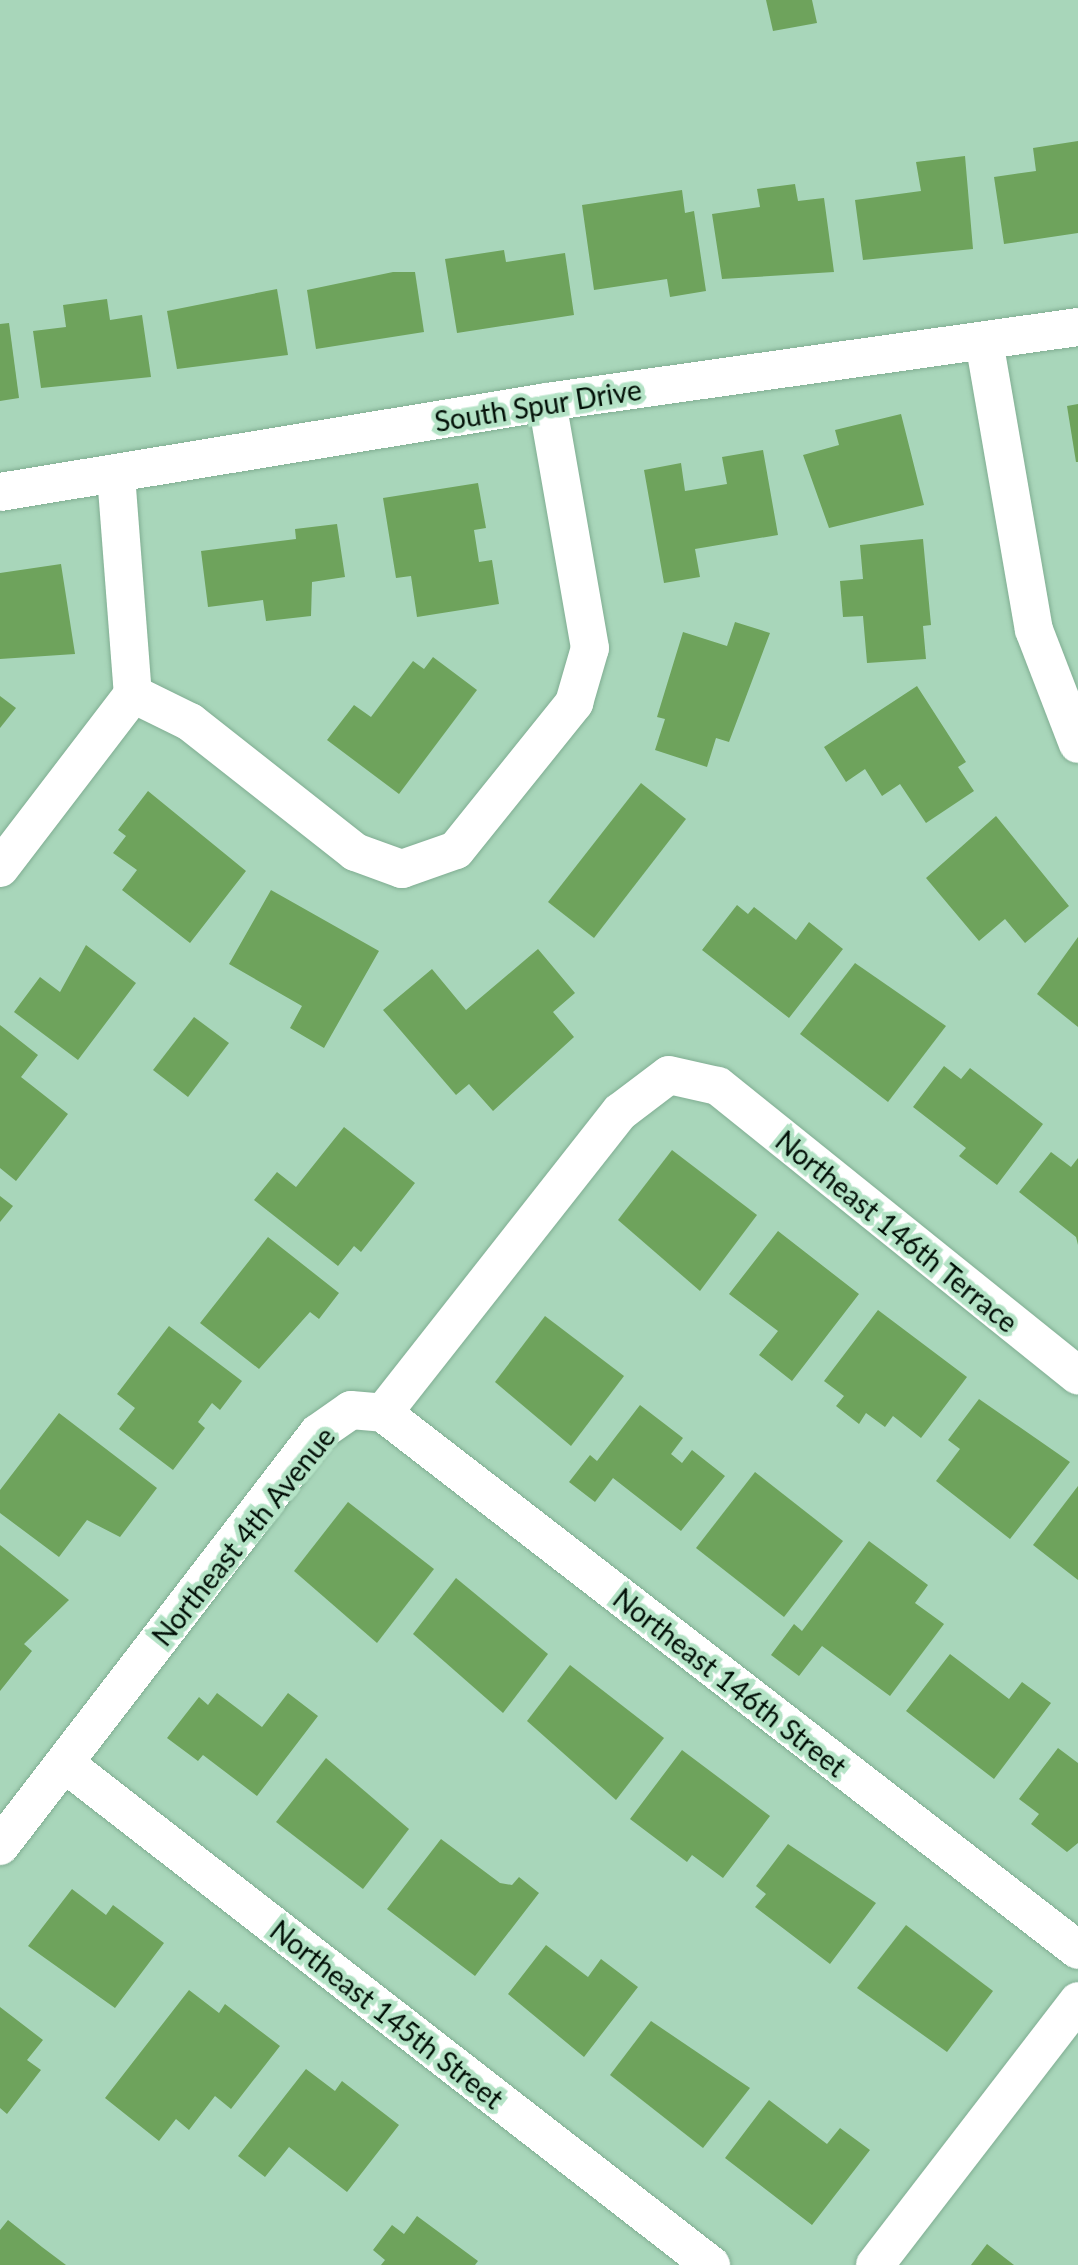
<!DOCTYPE html>
<html>
<head>
<meta charset="utf-8">
<style>
	body { margin:0 }
	#map { position:relative; width:1078px; height:2265px; overflow:hidden; background:#a8d6ba; font-family:Lato,sans-serif }
	div>[style] { position:absolute }
	.building>* { inset:0; background:#6ea35c }
	.roads { filter:drop-shadow(0 0 2px #80ad92) drop-shadow(0 0 2px #80ad92) }
	.minor>* { height:38px; margin:-19px; padding:0 19px; transform-origin:19px; border-radius:19px; background:#fff }
	span { translate:-50% -50%; white-space:nowrap; text-align:center; line-height:1.15; -webkit-text-stroke:9px #b4e3c6; paint-order:stroke }
	.street-label { font-size:28px; color:#021007 }
</style>
</head>
<body>
<div id="map">
	<div class="building">
		<i style="clip-path:polygon(766px 0,812px 0,817px 23px,773px 31px)"></i>
		<i style="clip-path:polygon(1078px 141px,1078px 233px,1004px 244px,994px 177px,1036px 171px,1033px 148px)"></i>
		<i style="clip-path:polygon(965px 156px,973px 249px,863px 260px,855px 200px,921px 191px,916px 162px)"></i>
		<i style="clip-path:polygon(795px 184px,798px 201px,824px 198px,834px 272px,722px 279px,712px 214px,760px 207px,757px 189px)"></i>
		<i style="clip-path:polygon(682px 190px,685px 213px,694px 211px,706px 291px,670px 297px,667px 279px,594px 290px,582px 205px)"></i>
		<i style="clip-path:polygon(504px 250px,506px 262px,565px 253px,574px 315px,457px 333px,445px 259px)"></i>
		<i style="clip-path:polygon(393px 272px,415px 272px,424px 332px,316px 349px,307px 290px)"></i>
		<i style="clip-path:polygon(277px 289px,288px 355px,177px 369px,167px 311px)"></i>
		<i style="clip-path:polygon(107px 299px,110px 320px,142px 315px,151px 377px,41px 388px,33px 331px,66px 327px,63px 305px)"></i>
		<i style="clip-path:polygon(9px 323px,19px 398px,0 401px,0 324px)"></i>
		<i style="clip-path:polygon(1078px 404px,1078px 462px,1076px 462px,1067px 406px)"></i>
		<i style="clip-path:polygon(901px 414px,924px 505px,829px 528px,803px 455px,839px 445px,835px 430px)"></i>
		<i style="clip-path:polygon(763px 450px,778px 535px,695px 549px,700px 577px,664px 583px,644px 470px,681px 463px,685px 491px,727px 484px,722px 457px)"></i>
		<i style="clip-path:polygon(478px 483px,486px 528px,474px 530px,479px 562px,492px 560px,499px 604px,417px 617px,411px 576px,396px 578px,383px 498px)"></i>
		<i style="clip-path:polygon(337px 524px,345px 577px,312px 582px,311px 616px,266px 621px,263px 600px,208px 607px,201px 551px,296px 539px,295px 529px)"></i>
		<i style="clip-path:polygon(923px 539px,931px 625px,923px 626px,926px 659px,867px 663px,863px 616px,843px 617px,840px 581px,863px 579px,860px 545px)"></i>
		<i style="clip-path:polygon(61px 564px,75px 654px,0 659px,0 573px)"></i>
		<i style="clip-path:polygon(735px 622px,770px 633px,729px 742px,716px 738px,707px 767px,655px 750px,665px 719px,657px 717px,683px 632px,727px 646px)"></i>
		<i style="clip-path:polygon(433px 657px,477px 690px,399px 794px,327px 740px,354px 705px,371px 717px,413px 661px,424px 669px)"></i>
		<i style="clip-path:polygon(917px 686px,966px 762px,958px 767px,974px 791px,926px 823px,900px 784px,882px 796px,865px 769px,846px 782px,824px 747px)"></i>
		<i style="clip-path:polygon(0 696px,16px 708px,0 728px)"></i>
		<i style="clip-path:polygon(641px 783px,686px 819px,594px 938px,548px 902px)"></i>
		<i style="clip-path:polygon(148px 791px,246px 871px,190px 943px,122px 890px,137px 870px,113px 853px,126px 836px,118px 830px)"></i>
		<i style="clip-path:polygon(996px 816px,1069px 906px,1025px 943px,1005px 919px,979px 941px,926px 878px)"></i>
		<i style="clip-path:polygon(271px 890px,379px 951px,324px 1048px,290px 1028px,302px 1006px,229px 964px)"></i>
		<i style="clip-path:polygon(737px 905px,748px 914px,754px 907px,796px 940px,809px 922px,843px 949px,789px 1018px,702px 950px)"></i>
		<i style="clip-path:polygon(1078px 937px,1078px 1027px,1037px 994px)"></i>
		<i style="clip-path:polygon(86px 945px,136px 983px,78px 1060px,14px 1012px,40px 977px,60px 992px)"></i>
		<i style="clip-path:polygon(538px 949px,575px 993px,553px 1012px,574px 1037px,493px 1111px,469px 1084px,456px 1095px,383px 1010px,432px 969px,466px 1010px)"></i>
		<i style="clip-path:polygon(855px 963px,946px 1026px,888px 1102px,800px 1034px)"></i>
		<i style="clip-path:polygon(194px 1017px,229px 1043px,188px 1097px,153px 1070px)"></i>
		<i style="clip-path:polygon(0 1025px,38px 1055px,21px 1077px,68px 1114px,16px 1181px,0 1168px)"></i>
		<i style="clip-path:polygon(944px 1066px,961px 1079px,970px 1068px,1043px 1124px,997px 1185px,959px 1156px,966px 1148px,913px 1107px)"></i>
		<i style="clip-path:polygon(344px 1127px,415px 1183px,361px 1252px,354px 1246px,338px 1266px,254px 1200px,277px 1172px,296px 1187px)"></i>
		<i style="clip-path:polygon(672px 1150px,757px 1215px,700px 1291px,618px 1220px)"></i>
		<i style="clip-path:polygon(1051px 1152px,1071px 1167px,1078px 1158px,1078px 1245px,1076px 1237px,1019px 1192px)"></i>
		<i style="clip-path:polygon(0 1196px,13px 1206px,0 1222px)"></i>
		<i style="clip-path:polygon(778px 1231px,859px 1294px,792px 1381px,759px 1355px,778px 1331px,729px 1294px)"></i>
		<i style="clip-path:polygon(268px 1237px,339px 1293px,319px 1319px,310px 1312px,259px 1369px,200px 1323px)"></i>
		<i style="clip-path:polygon(878px 1310px,967px 1377px,921px 1438px,893px 1416px,885px 1427px,866px 1413px,859px 1424px,836px 1406px,844px 1396px,824px 1381px)"></i>
		<i style="clip-path:polygon(545px 1316px,624px 1376px,571px 1446px,495px 1382px)"></i>
		<i style="clip-path:polygon(169px 1326px,242px 1381px,220px 1410px,212px 1403px,198px 1422px,205px 1428px,173px 1470px,119px 1429px,135px 1408px,117px 1394px)"></i>
		<i style="clip-path:polygon(979px 1399px,1070px 1462px,1010px 1539px,936px 1481px,960px 1449px,948px 1440px)"></i>
		<i style="clip-path:polygon(640px 1405px,683px 1438px,671px 1454px,682px 1463px,692px 1450px,725px 1476px,681px 1531px,613px 1478px,595px 1502px,569px 1482px,590px 1455px,597px 1461px)"></i>
		<i style="clip-path:polygon(59px 1413px,157px 1488px,120px 1537px,87px 1520px,59px 1557px,0 1513px,0 1490px)"></i>
		<i style="clip-path:polygon(755px 1472px,843px 1541px,784px 1617px,696px 1548px)"></i>
		<i style="clip-path:polygon(1078px 1486px,1078px 1580px,1033px 1545px)"></i>
		<i style="clip-path:polygon(348px 1502px,434px 1569px,377px 1643px,294px 1571px)"></i>
		<i style="clip-path:polygon(869px 1541px,928px 1585px,915px 1603px,944px 1624px,890px 1696px,822px 1646px,799px 1676px,771px 1655px,794px 1624px,802px 1631px)"></i>
		<i style="clip-path:polygon(0 1545px,69px 1600px,24px 1644px,32px 1651px,0 1691px)"></i>
		<i style="clip-path:polygon(456px 1578px,548px 1654px,503px 1713px,413px 1634px)"></i>
		<i style="clip-path:polygon(950px 1654px,1009px 1699px,1022px 1682px,1051px 1703px,994px 1779px,906px 1711px)"></i>
		<i style="clip-path:polygon(570px 1665px,664px 1738px,616px 1800px,527px 1721px)"></i>
		<i style="clip-path:polygon(217px 1693px,262px 1727px,288px 1693px,318px 1716px,257px 1796px,203px 1755px,198px 1761px,167px 1738px,199px 1697px,208px 1705px)"></i>
		<i style="clip-path:polygon(1058px 1748px,1078px 1763px,1078px 1843px,1067px 1852px,1031px 1824px,1039px 1814px,1019px 1799px)"></i>
		<i style="clip-path:polygon(682px 1750px,770px 1816px,723px 1878px,692px 1855px,687px 1862px,630px 1819px)"></i>
		<i style="clip-path:polygon(326px 1758px,409px 1829px,363px 1889px,276px 1822px)"></i>
		<i style="clip-path:polygon(441px 1839px,500px 1883px,512px 1885px,519px 1877px,539px 1893px,475px 1976px,387px 1909px)"></i>
		<i style="clip-path:polygon(788px 1844px,876px 1903px,830px 1964px,755px 1907px,766px 1894px,756px 1886px)"></i>
		<i style="clip-path:polygon(72px 1889px,106px 1915px,113px 1905px,164px 1943px,115px 2008px,28px 1946px)"></i>
		<i style="clip-path:polygon(906px 1925px,993px 1991px,947px 2052px,857px 1988px)"></i>
		<i style="clip-path:polygon(546px 1945px,588px 1977px,601px 1959px,638px 1987px,584px 2057px,508px 1994px)"></i>
		<i style="clip-path:polygon(189px 1990px,219px 2013px,225px 2004px,280px 2046px,231px 2109px,215px 2096px,189px 2130px,176px 2119px,159px 2141px,105px 2098px)"></i>
		<i style="clip-path:polygon(0 2007px,43px 2040px,27px 2060px,41px 2070px,7px 2114px,0 2108px)"></i>
		<i style="clip-path:polygon(651px 2021px,750px 2088px,703px 2148px,610px 2075px)"></i>
		<i style="clip-path:polygon(306px 2069px,335px 2091px,342px 2081px,399px 2125px,347px 2192px,289px 2147px,265px 2177px,238px 2156px)"></i>
		<i style="clip-path:polygon(769px 2100px,827px 2144px,840px 2128px,870px 2150px,812px 2225px,725px 2158px)"></i>
		<i style="clip-path:polygon(417px 2216px,478px 2261px,475px 2265px,381px 2265px,385px 2260px,373px 2250px,392px 2225px,404px 2234px)"></i>
		<i style="clip-path:polygon(8px 2220px,42px 2247px,66px 2265px,0 2265px,0 2230px)"></i>
		<i style="clip-path:polygon(987px 2244px,1014px 2265px,971px 2265px)"></i>
	</div>
	<div class="roads">
		<div class="minor">
			<i style="left:984px;top:341px;width:293px;rotate:80.2deg"></i>
			<i style="left:1034px;top:630px;width:122px;rotate:68.9deg"></i>
			<i style="left:116px;top:475px;width:220px;rotate:85.6deg"></i>
			<i style="left:133px;top:694px;width:64px;rotate:26.2deg"></i>
			<i style="left:190px;top:722px;width:210px;rotate:38.2deg"></i>
			<i style="left:355px;top:852px;width:50px;rotate:19.9deg"></i>
			<i style="left:402px;top:869px;width:57px;rotate:-19.4deg"></i>
			<i style="left:456px;top:850px;width:189px;rotate:-51.2deg"></i>
			<i style="left:574px;top:703px;width:57px;rotate:-73.8deg"></i>
			<i style="left:590px;top:648px;width:250px;rotate:-99.9deg"></i>
			<i style="left:0;top:492px;width:554px;rotate:-9.34deg"></i>
			<i style="left:547px;top:402px;width:536px;rotate:-8.04deg"></i>
			<i style="left:0;top:868px;width:219px;rotate:-52.6deg"></i>
			<i style="left:383px;top:1413px;width:383px;rotate:-51.8deg"></i>
			<i style="left:620px;top:1112px;width:61px;rotate:-37.1deg"></i>
			<i style="left:669px;top:1075px;width:50px;rotate:12.7deg"></i>
			<i style="left:718px;top:1086px;width:462px;rotate:38.8deg"></i>
			<i style="left:383px;top:1413px;width:878px;rotate:37.69deg"></i>
			<i style="left:64px;top:1763px;width:819px;rotate:37.81deg"></i>
			<i style="left:0;top:1846px;width:521px;rotate:-52.4deg"></i>
			<i style="left:318px;top:1433px;width:40px;rotate:-34.9deg"></i>
			<i style="left:351px;top:1410px;width:32px;rotate:5deg"></i>
			<i style="left:875px;top:2265px;width:333px;rotate:-52.4deg"></i>
		</div>
	</div>
	<div class="street-label">
		<span style="left:538px;top:405px;rotate:-9deg">South Spur Drive</span>
		<span style="left:897px;top:1231px;rotate:39deg">Northeast 146th Terrace</span>
		<span style="left:243px;top:1536px;rotate:-51deg">Northeast 4th Avenue</span>
		<span style="left:730px;top:1682px;rotate:38deg">Northeast 146th Street</span>
		<span style="left:387px;top:2014px;rotate:38deg">Northeast 145th Street</span>
	</div>
</div>
</body>
</html>
